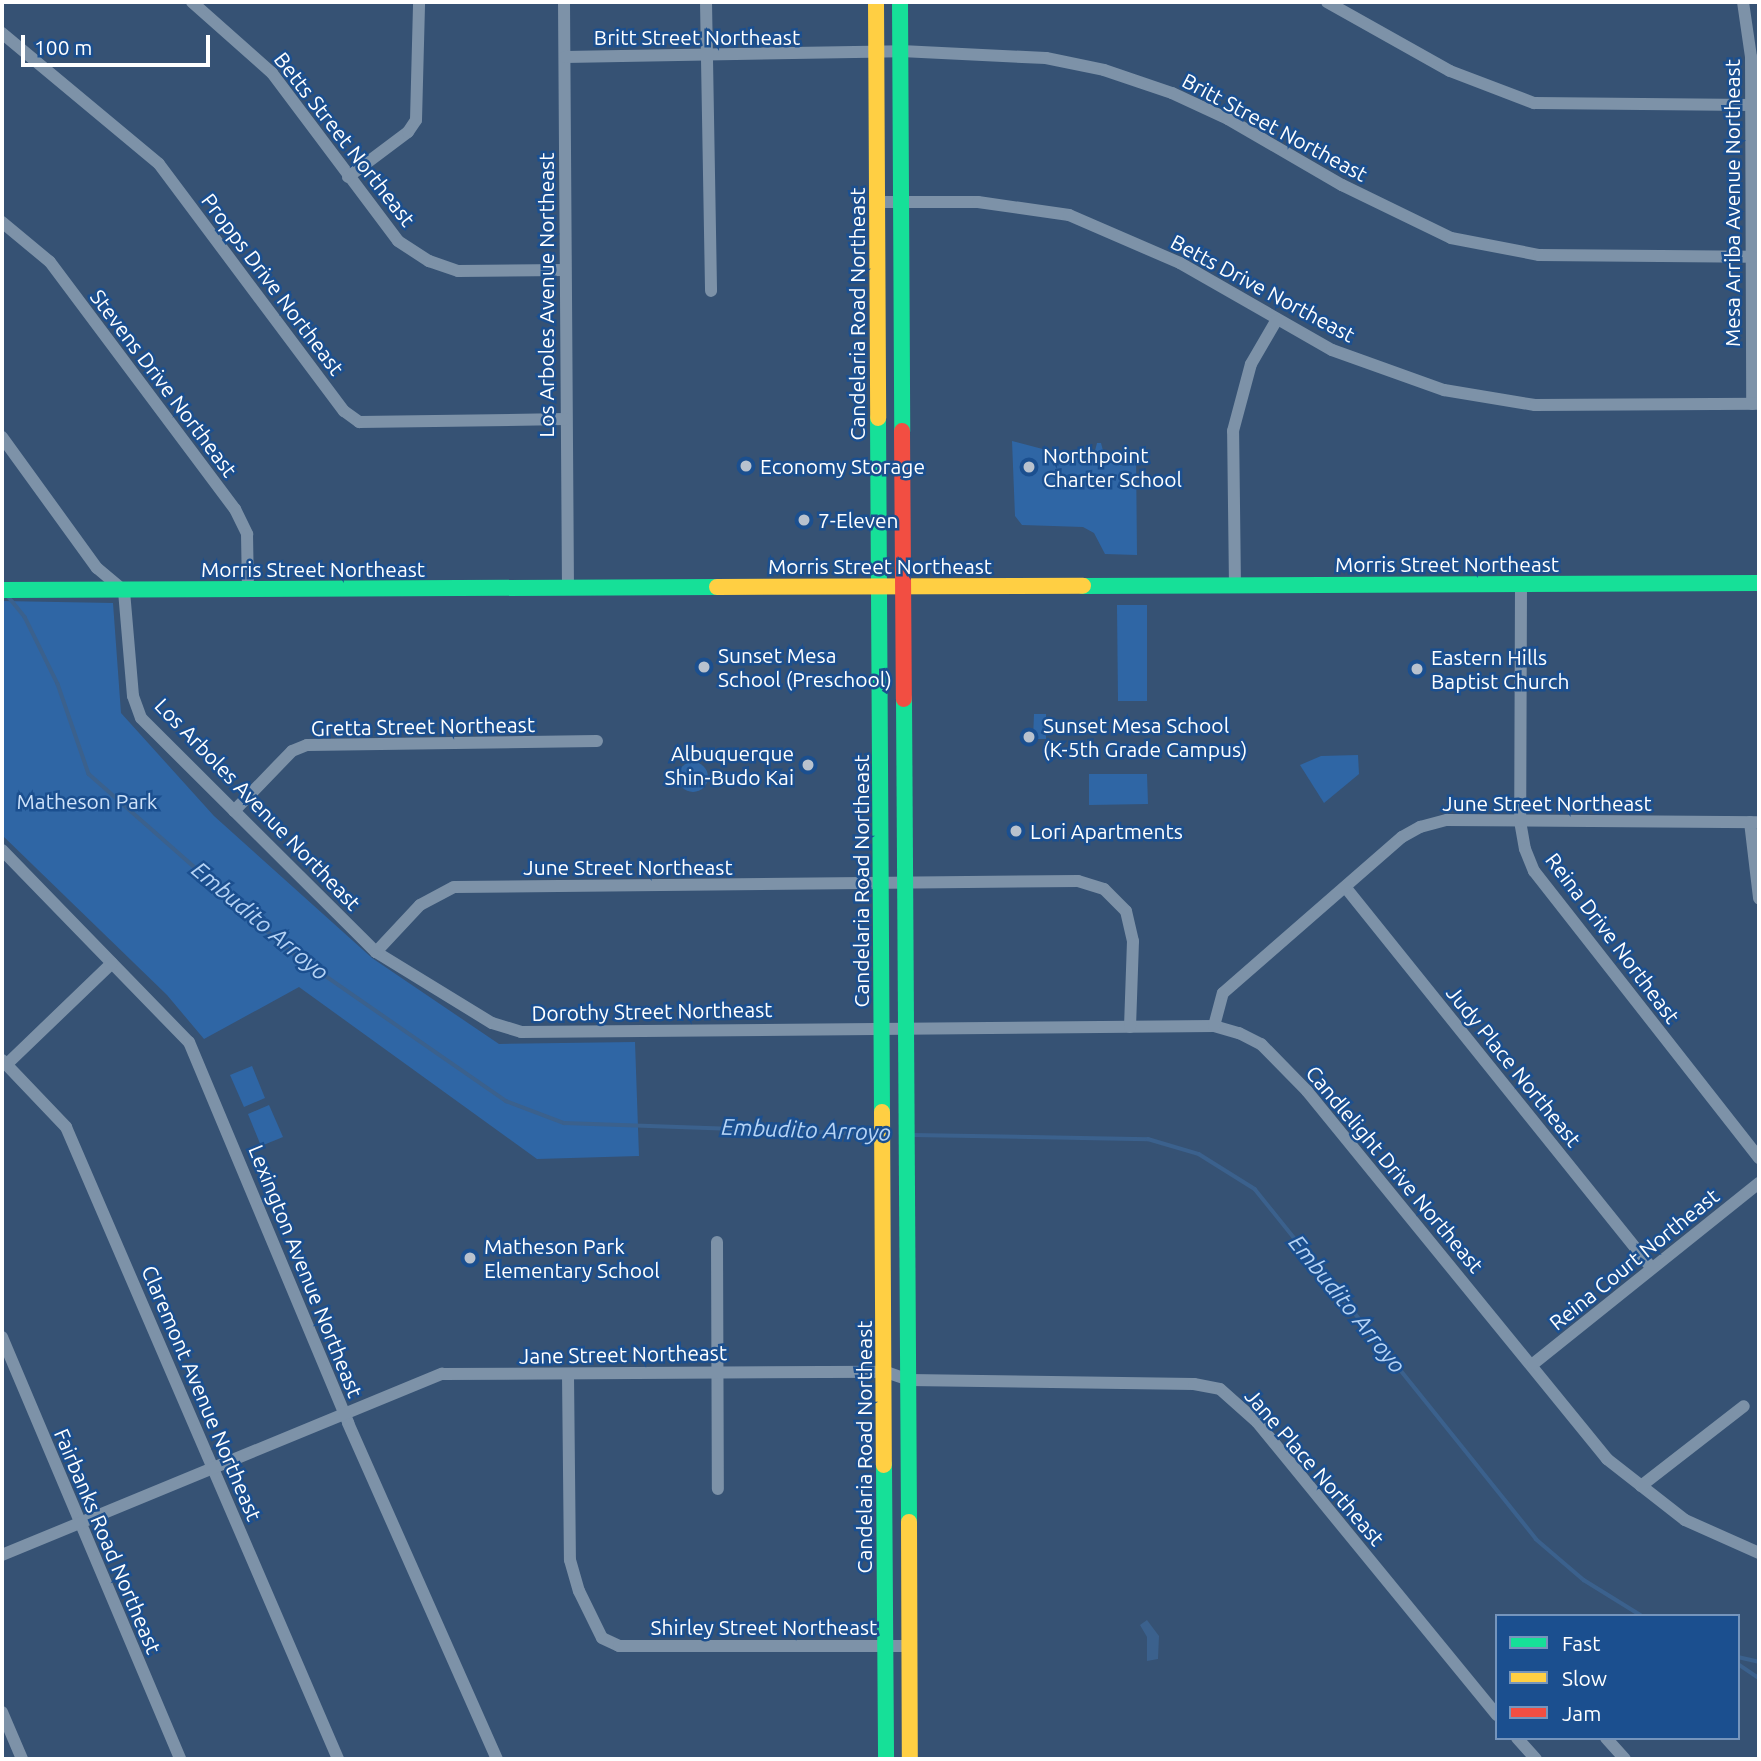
<!DOCTYPE html>
<html>
<head>
<meta charset="utf-8">
<style>
	body { margin:0 }
	#map { position:relative; width:1761px; height:1761px; overflow:hidden; background:#365274; font-family:Ubuntu,sans-serif }
	div>[style] { position:absolute }
	.green>* { inset:0; background:#2f66a5 }
	.round { border-radius:50% }
	.water>* { inset:0; background:#3b618d }
	.stream>* { height:3.5px; margin:-1.75px; padding:0 1.75px; transform-origin:1.75px; border-radius:1.75px; background:#3b618d }
	.street>* { height:12px; margin:-6px; padding:0 6px; transform-origin:6px; border-radius:6px; background:#7d92a8 }
	.fast>* { height:16px; margin:-8px; padding:0 8px; transform-origin:8px; border-radius:8px; background:#16e098 }
	.slow>* { height:16px; margin:-8px; padding:0 8px; transform-origin:8px; border-radius:8px; background:#ffcf43 }
	.jam>* { height:16px; margin:-8px; padding:0 8px; transform-origin:8px; border-radius:8px; background:#f24e42 }
	.dots>* { width:19px; height:19px; translate:-50% -50%; box-sizing:border-box; border:4px solid #1b4f8f; border-radius:50% }
	span { translate:-50% -50%; white-space:nowrap; text-align:center; line-height:1.15; -webkit-text-stroke:5px #1b4f8f; paint-order:stroke }
	.street-label { font-size:21px; color:#fff }
	.poi-label { font-size:21px; color:#fff }
	.left { translate:0 -50%; text-align:left }
	.right { translate:-100% -50%; text-align:right }
	.park-label { font-size:21px; color:#cfe3fa }
	.water-label { font-size:23px; color:#b5d3f5; font-style:italic }
	.frame { position:absolute; inset:0; border:4px solid #fff; pointer-events:none }
	.legend { position:absolute; left:1495px; top:1614px; width:245px; height:126px; box-sizing:border-box; background:#1b4f8f; border:2px solid #7695bc; margin:0; padding:9px 12px; list-style:none; font-size:21px; color:#fff }
	.legend li { display:flex; align-items:center; gap:14px; height:35px }
	.legend b { width:35px; border:2px solid #7695bc }
	.scale { position:absolute; left:21px; top:35px; width:189px; height:32px; box-sizing:border-box; border:4px solid #fff; border-top:0; padding-left:9px; font-size:21px; line-height:24px; white-space:nowrap; color:#fff; -webkit-text-stroke:5px #1b4f8f; paint-order:stroke }
</style>
</head>
<body>
<div id="map">
	<div class="green">
		<i style="clip-path:polygon(1012px 441px,1092px 462px,1097px 443px,1101px 443px,1106px 462px,1126px 466px,1136px 452px,1137px 555px,1105px 554px,1094px 533px,1083px 527px,1022px 525px,1015px 516px)"></i>
		<i style="clip-path:polygon(2px 601px,113px 603px,121px 713px,214px 816px,372px 958px,499px 1044px,635px 1042px,639px 1156px,537px 1159px,299px 987px,204px 1039px,167px 995px,2px 835px)"></i>
		<i style="clip-path:polygon(1117px 605px,1147px 605px,1147px 701px,1118px 701px)"></i>
		<i style="clip-path:polygon(1034px 714px,1046px 714px,1046px 739px,1033px 739px)"></i>
		<i style="clip-path:polygon(1358px 755px,1359px 774px,1324px 803px,1300px 765px,1321px 756px)"></i>
		<i class="round" style="left:678px;top:762px;width:30px;height:30px"></i>
		<i style="clip-path:polygon(1089px 774px,1147px 774px,1148px 804px,1089px 805px)"></i>
		<i style="clip-path:polygon(252px 1066px,265px 1098px,244px 1107px,230px 1075px)"></i>
		<i style="clip-path:polygon(269px 1105px,283px 1137px,261px 1146px,248px 1114px)"></i>
	</div>
	<div class="water">
		<i style="clip-path:polygon(1147px 1620px,1159px 1636px,1158px 1659px,1147px 1661px,1147px 1637px,1140px 1625px)"></i>
	</div>
	<div class="stream">
		<i style="left:8px;top:596px;width:27px;rotate:51deg"></i>
		<i style="left:25px;top:617px;width:75px;rotate:63.8deg"></i>
		<i style="left:58px;top:684px;width:95px;rotate:71deg"></i>
		<i style="left:89px;top:774px;width:269px;rotate:41.4deg"></i>
		<i style="left:291px;top:952px;width:262px;rotate:34.7deg"></i>
		<i style="left:506px;top:1101px;width:62px;rotate:20.8deg"></i>
		<i style="left:564px;top:1123px;width:312px;rotate:2deg"></i>
		<i style="left:912px;top:1135px;width:236px;rotate:1deg"></i>
		<i style="left:1148px;top:1139px;width:53px;rotate:16.4deg"></i>
		<i style="left:1199px;top:1154px;width:66px;rotate:32deg"></i>
		<i style="left:1255px;top:1189px;width:449px;rotate:51.2deg"></i>
		<i style="left:1536px;top:1539px;width:63px;rotate:40.5deg"></i>
		<i style="left:1584px;top:1580px;width:68px;rotate:31.8deg"></i>
		<i style="left:1738px;top:1657px;width:22px;rotate:13deg"></i>
		<i style="left:1738px;top:1664px;width:25px;rotate:34deg"></i>
	</div>
	<div class="street">
		<i style="left:192px;top:2px;width:107px;rotate:41.6deg"></i>
		<i style="left:272px;top:73px;width:210px;rotate:53.1deg"></i>
		<i style="left:398px;top:241px;width:37px;rotate:33deg"></i>
		<i style="left:429px;top:261px;width:31px;rotate:19deg"></i>
		<i style="left:458px;top:271px;width:107px;rotate:-0.5deg"></i>
		<i style="left:564px;top:2px;width:585px;rotate:89.61deg"></i>
		<i style="left:706px;top:2px;width:289px;rotate:89deg"></i>
		<i style="left:1327px;top:2px;width:141px;rotate:29.3deg"></i>
		<i style="left:1450px;top:71px;width:90px;rotate:20.9deg"></i>
		<i style="left:1534px;top:103px;width:217px;rotate:0.5deg"></i>
		<i style="left:1743px;top:2px;width:56px;rotate:81.7deg"></i>
		<i style="left:1751px;top:57px;width:347px;rotate:89.8deg"></i>
		<i style="left:2px;top:33px;width:204px;rotate:39.8deg"></i>
		<i style="left:159px;top:164px;width:309px;rotate:53.2deg"></i>
		<i style="left:344px;top:411px;width:19px;rotate:36deg"></i>
		<i style="left:359px;top:422px;width:207px;rotate:-0.8deg"></i>
		<i style="left:565px;top:57px;width:336px;rotate:-1deg"></i>
		<i style="left:901px;top:51px;width:145px;rotate:2.8deg"></i>
		<i style="left:1046px;top:58px;width:59px;rotate:11.7deg"></i>
		<i style="left:1104px;top:70px;width:72px;rotate:18.7deg"></i>
		<i style="left:1172px;top:93px;width:62px;rotate:24.9deg"></i>
		<i style="left:1228px;top:119px;width:132px;rotate:30.1deg"></i>
		<i style="left:1342px;top:185px;width:121px;rotate:25.9deg"></i>
		<i style="left:1451px;top:238px;width:90px;rotate:10.9deg"></i>
		<i style="left:1539px;top:255px;width:213px;rotate:0.5deg"></i>
		<i style="left:348px;top:177px;width:75px;rotate:-36.9deg"></i>
		<i style="left:408px;top:132px;width:14px;rotate:-56deg"></i>
		<i style="left:416px;top:120px;width:118px;rotate:-88.5deg"></i>
		<i style="left:877px;top:202px;width:101px"></i>
		<i style="left:978px;top:202px;width:92px;rotate:8.1deg"></i>
		<i style="left:1069px;top:215px;width:121px;rotate:23.4deg"></i>
		<i style="left:1180px;top:263px;width:175px;rotate:29.8deg"></i>
		<i style="left:1332px;top:350px;width:119px;rotate:19.7deg"></i>
		<i style="left:1444px;top:390px;width:92px;rotate:9.4deg"></i>
		<i style="left:1535px;top:405px;width:224px;rotate:-0.3deg"></i>
		<i style="left:2px;top:222px;width:62px;rotate:39.8deg"></i>
		<i style="left:50px;top:262px;width:309px;rotate:53.2deg"></i>
		<i style="left:235px;top:509px;width:28px;rotate:64deg"></i>
		<i style="left:247px;top:534px;width:56px;rotate:89deg"></i>
		<i style="left:2px;top:437px;width:162px;rotate:54.1deg"></i>
		<i style="left:97px;top:568px;width:35px;rotate:40deg"></i>
		<i style="left:124px;top:591px;width:105px;rotate:85.1deg"></i>
		<i style="left:133px;top:696px;width:23px;rotate:70deg"></i>
		<i style="left:141px;top:718px;width:332px;rotate:44.9deg"></i>
		<i style="left:376px;top:952px;width:136px;rotate:31.5deg"></i>
		<i style="left:492px;top:1023px;width:30px;rotate:17deg"></i>
		<i style="left:521px;top:1032px;width:693px;rotate:-0.5deg"></i>
		<i style="left:1214px;top:1026px;width:26px;rotate:16deg"></i>
		<i style="left:1239px;top:1033px;width:25px;rotate:27deg"></i>
		<i style="left:1261px;top:1044px;width:66px;rotate:45.6deg"></i>
		<i style="left:1307px;top:1091px;width:475px;rotate:50.8deg"></i>
		<i style="left:1607px;top:1459px;width:99px;rotate:38deg"></i>
		<i style="left:1685px;top:1520px;width:81px;rotate:24deg"></i>
		<i style="left:1521px;top:584px;width:237px;rotate:90.2deg"></i>
		<i style="left:1520px;top:821px;width:28px;rotate:80deg"></i>
		<i style="left:1525px;top:849px;width:24px;rotate:68deg"></i>
		<i style="left:1534px;top:871px;width:365px;rotate:51.9deg"></i>
		<i style="left:1235px;top:587px;width:156px;rotate:-90.7deg"></i>
		<i style="left:1233px;top:431px;width:69px;rotate:-75deg"></i>
		<i style="left:1251px;top:364px;width:50px;rotate:-59.8deg"></i>
		<i style="left:234px;top:811px;width:83px;rotate:-46deg"></i>
		<i style="left:292px;top:751px;width:16px;rotate:-22deg"></i>
		<i style="left:307px;top:745px;width:290px;rotate:-0.8deg"></i>
		<i style="left:1750px;top:822px;width:77px;rotate:83.2deg"></i>
		<i style="left:2px;top:850px;width:268px;rotate:45.8deg"></i>
		<i style="left:189px;top:1042px;width:413px;rotate:67.3deg"></i>
		<i style="left:348px;top:1423px;width:368px;rotate:66.1deg"></i>
		<i style="left:1346px;top:888px;width:487px;rotate:51.2deg"></i>
		<i style="left:376px;top:952px;width:64px;rotate:-46.9deg"></i>
		<i style="left:420px;top:905px;width:38px;rotate:-28deg"></i>
		<i style="left:454px;top:887px;width:624px;rotate:-0.55deg"></i>
		<i style="left:1078px;top:881px;width:27px;rotate:17deg"></i>
		<i style="left:1104px;top:889px;width:31px;rotate:45deg"></i>
		<i style="left:1126px;top:911px;width:31px;rotate:77deg"></i>
		<i style="left:1133px;top:941px;width:86px;rotate:92deg"></i>
		<i style="left:1214px;top:1026px;width:34px;rotate:-75deg"></i>
		<i style="left:1223px;top:993px;width:237px;rotate:-41.1deg"></i>
		<i style="left:1402px;top:837px;width:21px;rotate:-29deg"></i>
		<i style="left:1420px;top:827px;width:28px;rotate:-15deg"></i>
		<i style="left:1447px;top:820px;width:312px;rotate:0.4deg"></i>
		<i style="left:2px;top:1060px;width:93px;rotate:46.3deg"></i>
		<i style="left:66px;top:1127px;width:688px;rotate:66.71deg"></i>
		<i style="left:6px;top:1065px;width:147px;rotate:-43.9deg"></i>
		<i style="left:717px;top:1242px;width:247px;rotate:89.8deg"></i>
		<i style="left:2px;top:1337px;width:458px;rotate:67.1deg"></i>
		<i style="left:1533px;top:1364px;width:290px;rotate:-38.7deg"></i>
		<i style="left:568px;top:1375px;width:185px;rotate:89.4deg"></i>
		<i style="left:570px;top:1560px;width:32px;rotate:74deg"></i>
		<i style="left:579px;top:1591px;width:52px;rotate:63.9deg"></i>
		<i style="left:602px;top:1638px;width:19px;rotate:25deg"></i>
		<i style="left:619px;top:1646px;width:290px"></i>
		<i style="left:1641px;top:1486px;width:130px;rotate:-37.8deg"></i>
		<i style="left:2px;top:1555px;width:476px;rotate:-22.4deg"></i>
		<i style="left:442px;top:1374px;width:444px;rotate:-0.3deg"></i>
		<i style="left:886px;top:1372px;width:24px;rotate:19deg"></i>
		<i style="left:909px;top:1380px;width:285px;rotate:0.8deg"></i>
		<i style="left:1194px;top:1384px;width:26px;rotate:11deg"></i>
		<i style="left:1220px;top:1389px;width:50px;rotate:41.7deg"></i>
		<i style="left:1257px;top:1422px;width:379px;rotate:50.7deg"></i>
		<i style="left:2px;top:1712px;width:51px;rotate:66.9deg"></i>
		<i style="left:1517px;top:1738px;width:28px;rotate:48deg"></i>
		<i style="left:1606px;top:1738px;width:28px;rotate:48deg"></i>
	</div>
	<div class="fast">
		<i style="left:900px;top:2px;width:429px;rotate:89.7deg"></i>
		<i style="left:878px;top:418px;width:694px;rotate:89.67deg"></i>
		<i style="left:1083px;top:586px;width:676px;rotate:-0.25deg"></i>
		<i style="left:2px;top:590px;width:715px;rotate:-0.24deg"></i>
		<i style="left:904px;top:699px;width:823px;rotate:89.65deg"></i>
		<i style="left:884px;top:1465px;width:294px;rotate:89.6deg"></i>
	</div>
	<div class="slow">
		<i style="left:876px;top:2px;width:416px;rotate:89.7deg"></i>
		<i style="left:717px;top:587px;width:366px;rotate:-0.2deg"></i>
		<i style="left:882px;top:1112px;width:353px;rotate:89.7deg"></i>
		<i style="left:909px;top:1522px;width:237px;rotate:89.8deg"></i>
	</div>
	<div class="jam">
		<i style="left:902px;top:431px;width:268px;rotate:89.6deg"></i>
	</div>
	<div class="dots">
		<i style="left:746px;top:466px;background:#b9c2ce"></i>
		<i style="left:1029px;top:467px;background:#b9c2ce"></i>
		<i style="left:804px;top:520px;background:#b9c2ce"></i>
		<i style="left:704px;top:667px;background:#b9c2ce"></i>
		<i style="left:1417px;top:669px;background:#b9c2ce"></i>
		<i style="left:1029px;top:737px;background:#b9c2ce"></i>
		<i style="left:808px;top:765px;background:#b9c2ce"></i>
		<i style="left:1016px;top:831px;background:#b9c2ce"></i>
		<i style="left:470px;top:1258px;background:#b9c2ce"></i>
	</div>
	<div class="street-label">
		<span style="left:697px;top:37px">Britt Street Northeast</span>
		<span style="left:1275px;top:127px;rotate:28deg">Britt Street Northeast</span>
		<span style="left:345px;top:139px;rotate:52deg">Betts Street Northeast</span>
		<span style="left:1732px;top:203px;rotate:-90deg">Mesa Arriba Avenue Northeast</span>
		<span style="left:273px;top:284px;rotate:53deg">Propps Drive Northeast</span>
		<span style="left:1263px;top:288px;rotate:28deg">Betts Drive Northeast</span>
		<span style="left:546px;top:295px;rotate:-90deg">Los Arboles Avenue Northeast</span>
		<span style="left:857px;top:314px;rotate:-90deg">Candelaria Road Northeast</span>
		<span style="left:164px;top:383px;rotate:53deg">Stevens Drive Northeast</span>
		<span style="left:1447px;top:564px">Morris Street Northeast</span>
		<span style="left:880px;top:566px">Morris Street Northeast</span>
		<span style="left:313px;top:569px">Morris Street Northeast</span>
		<span style="left:423px;top:726px;rotate:-1deg">Gretta Street Northeast</span>
		<span style="left:1547px;top:803px">June Street Northeast</span>
		<span style="left:258px;top:804px;rotate:46deg">Los Arboles Avenue Northeast</span>
		<span style="left:628px;top:867px">June Street Northeast</span>
		<span style="left:861px;top:881px;rotate:-90deg">Candelaria Road Northeast</span>
		<span style="left:1613px;top:938px;rotate:53deg">Reina Drive Northeast</span>
		<span style="left:652px;top:1011px;rotate:-1deg">Dorothy Street Northeast</span>
		<span style="left:1514px;top:1066px;rotate:51deg">Judy Place Northeast</span>
		<span style="left:1395px;top:1169px;rotate:50deg">Candlelight Drive Northeast</span>
		<span style="left:1634px;top:1259px;rotate:-39deg">Reina Court Northeast</span>
		<span style="left:306px;top:1271px;rotate:68deg">Lexington Avenue Northeast</span>
		<span style="left:623px;top:1354px;rotate:-1deg">Jane Street Northeast</span>
		<span style="left:202px;top:1393px;rotate:67deg">Claremont Avenue Northeast</span>
		<span style="left:864px;top:1447px;rotate:-90deg">Candelaria Road Northeast</span>
		<span style="left:1315px;top:1467px;rotate:49deg">Jane Place Northeast</span>
		<span style="left:108px;top:1541px;rotate:67deg">Fairbanks Road Northeast</span>
		<span style="left:764px;top:1627px">Shirley Street Northeast</span>
	</div>
	<div class="poi-label">
		<span class="left" style="left:1043px;top:467px">Northpoint<br>Charter School</span>
		<span class="left" style="left:760px;top:466px">Economy Storage</span>
		<span class="left" style="left:818px;top:520px">7-Eleven</span>
		<span class="left" style="left:718px;top:667px">Sunset Mesa<br>School (Preschool)</span>
		<span class="left" style="left:1431px;top:669px">Eastern Hills<br>Baptist Church</span>
		<span class="left" style="left:1043px;top:737px">Sunset Mesa School<br>(K-5th Grade Campus)</span>
		<span class="right" style="left:794px;top:765px">Albuquerque<br>Shin-Budo Kai</span>
		<span class="left" style="left:1030px;top:831px">Lori Apartments</span>
		<span class="left" style="left:484px;top:1258px">Matheson Park<br>Elementary School</span>
	</div>
	<div class="park-label">
		<span style="left:87px;top:801px">Matheson Park</span>
	</div>
	<div class="water-label">
		<span style="left:260px;top:921px;rotate:40deg">Embudito Arroyo</span>
		<span style="left:806px;top:1130px;rotate:2deg">Embudito Arroyo</span>
		<span style="left:1347px;top:1304px;rotate:51deg">Embudito Arroyo</span>
	</div>
	<div class="frame"></div>
	<ul class="legend">
	<li><b style="height:9px;background:#16e098"></b>Fast</li>
	<li><b style="height:9px;background:#ffcf43"></b>Slow</li>
	<li><b style="height:9px;background:#f24e42"></b>Jam</li>
	</ul>
	<div class="scale">100 m</div>
</div>
</body>
</html>
